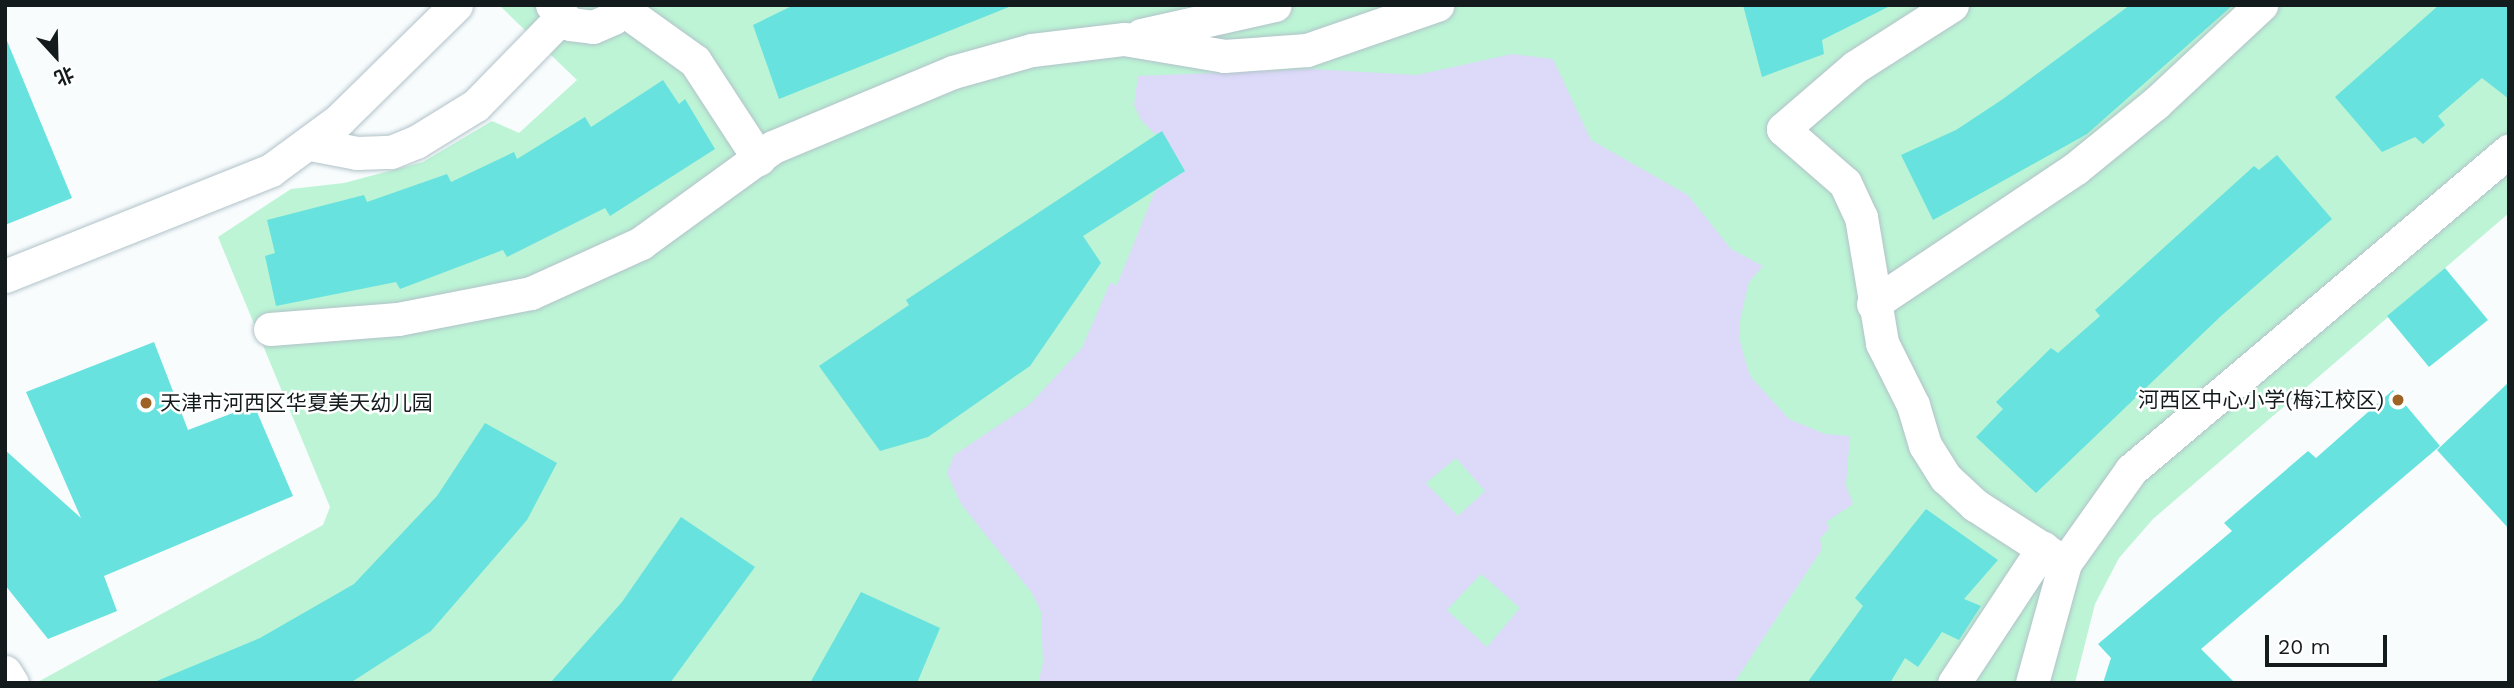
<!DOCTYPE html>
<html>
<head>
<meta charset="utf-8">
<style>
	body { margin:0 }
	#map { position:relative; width:2514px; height:688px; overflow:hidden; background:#f8fcfd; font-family:"Work Sans","Noto Sans SC",sans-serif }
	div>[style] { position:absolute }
	.green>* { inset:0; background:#bcf4d5 }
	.water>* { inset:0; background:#dcd9f9 }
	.building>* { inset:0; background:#67e2de }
	.roads { filter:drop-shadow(0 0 2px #b1c2c9) drop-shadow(0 0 2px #b1c2c9) }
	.street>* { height:33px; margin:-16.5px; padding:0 16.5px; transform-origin:16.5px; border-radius:16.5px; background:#fff }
	.dots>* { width:19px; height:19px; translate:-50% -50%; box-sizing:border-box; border:4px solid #fff; border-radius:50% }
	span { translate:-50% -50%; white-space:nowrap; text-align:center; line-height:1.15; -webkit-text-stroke:5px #fff; paint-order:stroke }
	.poi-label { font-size:21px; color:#141b1d }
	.right { translate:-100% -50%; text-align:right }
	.left { translate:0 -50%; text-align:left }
	.frame { position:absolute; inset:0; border:7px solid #141b1d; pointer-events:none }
	.north { position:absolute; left:21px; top:21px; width:70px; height:70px; -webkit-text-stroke:5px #fff; paint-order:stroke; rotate:158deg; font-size:19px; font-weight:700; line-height:28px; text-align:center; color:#141b1d }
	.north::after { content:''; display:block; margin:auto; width:24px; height:32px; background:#141b1d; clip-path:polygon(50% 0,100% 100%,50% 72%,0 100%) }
	.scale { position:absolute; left:2265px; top:635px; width:122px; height:32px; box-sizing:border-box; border:4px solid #141b1d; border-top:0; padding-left:9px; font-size:21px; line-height:24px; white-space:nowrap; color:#141b1d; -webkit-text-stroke:5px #fff; paint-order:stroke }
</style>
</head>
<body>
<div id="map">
	<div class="green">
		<i style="clip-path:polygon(499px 5px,2509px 5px,2509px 213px,2153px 519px,2119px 558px,2095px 604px,2075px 683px,36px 683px,323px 525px,330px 507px,218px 237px,291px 189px,344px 183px,423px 162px,492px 121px,519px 133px,577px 80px)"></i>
	</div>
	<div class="water">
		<i style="clip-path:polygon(evenodd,1512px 54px,1553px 59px,1591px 140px,1688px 195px,1731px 249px,1763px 266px,1749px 282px,1740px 320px,1739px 338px,1750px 376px,1789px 419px,1825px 434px,1850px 436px,1846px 485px,1853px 504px,1826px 522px,1830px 528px,1820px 538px,1822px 549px,1734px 683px,1038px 683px,1043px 663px,1041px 612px,1032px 593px,961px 504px,947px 473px,954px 455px,1029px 405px,1082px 348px,1110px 283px,1117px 285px,1155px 191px,1185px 171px,1162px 132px,1155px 134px,1141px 120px,1134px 105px,1138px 76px,1311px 69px,1417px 75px,1512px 54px,1456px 458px,1485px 491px,1458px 516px,1426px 483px,1456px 458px,1512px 54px,1481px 574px,1520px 608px,1487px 647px,1447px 610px,1481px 574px)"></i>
	</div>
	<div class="building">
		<i style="clip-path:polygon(794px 5px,1008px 5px,1009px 7px,779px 99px,753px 25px)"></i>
		<i style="clip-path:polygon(1743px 5px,1892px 5px,1822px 40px,1824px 54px,1762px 77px)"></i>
		<i style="clip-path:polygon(2130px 5px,2233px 5px,2087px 134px,1933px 220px,1901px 155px,1956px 130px,2003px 99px)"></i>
		<i style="clip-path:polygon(2439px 5px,2509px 5px,2509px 99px,2482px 78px,2438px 116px,2445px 125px,2423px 144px,2415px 137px,2382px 152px,2335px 97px)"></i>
		<i style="clip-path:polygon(5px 36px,72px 198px,5px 225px)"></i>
		<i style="clip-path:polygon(663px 80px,679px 104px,685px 99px,715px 149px,610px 216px,605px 208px,507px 257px,503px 250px,400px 289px,396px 282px,276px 306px,265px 256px,275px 253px,267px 220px,364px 195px,367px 202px,447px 174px,451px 182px,514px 152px,517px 159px,585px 117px,591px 127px)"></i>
		<i style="clip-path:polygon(1162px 131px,1185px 171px,1083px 236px,1101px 263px,1030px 366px,928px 437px,880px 451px,819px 366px,909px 305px,906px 300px)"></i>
		<i style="clip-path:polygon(2277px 155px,2332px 219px,2221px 316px,2036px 493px,1976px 437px,2003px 409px,1996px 402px,2051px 348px,2058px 353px,2100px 316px,2095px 310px,2254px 166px,2259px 170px)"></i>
		<i style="clip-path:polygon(2445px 268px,2488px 320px,2429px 367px,2387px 316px)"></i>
		<i style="clip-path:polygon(154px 342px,188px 430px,254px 405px,293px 496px,104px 576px,117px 611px,48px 639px,5px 585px,5px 450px,81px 518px,26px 392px)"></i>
		<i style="clip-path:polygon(2509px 382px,2509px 529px,2437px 450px)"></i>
		<i style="clip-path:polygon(2393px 390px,2440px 446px,2201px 649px,2235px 683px,2103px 683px,2111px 658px,2098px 644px,2232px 531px,2224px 523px,2308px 451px,2316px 458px)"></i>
		<i style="clip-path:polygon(485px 423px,557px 463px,527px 520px,431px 631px,350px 683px,152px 683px,260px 638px,354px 584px,437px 496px)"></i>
		<i style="clip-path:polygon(1926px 509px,1998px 560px,1964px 599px,1981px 606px,1959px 640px,1942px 632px,1918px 667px,1905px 658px,1890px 683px,1807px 683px,1863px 606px,1855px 598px)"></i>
		<i style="clip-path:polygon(681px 517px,755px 567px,670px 683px,550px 683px,622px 602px)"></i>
		<i style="clip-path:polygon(861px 592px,940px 628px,917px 683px,810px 683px)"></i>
	</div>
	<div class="roads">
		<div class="street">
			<i style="left:552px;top:5px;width:26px;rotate:47deg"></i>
			<i style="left:570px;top:24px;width:23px;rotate:7deg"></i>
			<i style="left:593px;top:27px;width:22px;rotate:-24deg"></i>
			<i style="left:613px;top:18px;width:16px;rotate:-55deg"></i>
			<i style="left:1952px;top:5px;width:115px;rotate:147.4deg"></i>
			<i style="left:1855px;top:67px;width:95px;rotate:139.3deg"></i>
			<i style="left:1783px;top:129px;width:82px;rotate:41.1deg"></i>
			<i style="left:1845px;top:183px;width:38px;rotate:65deg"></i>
			<i style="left:1861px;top:217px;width:128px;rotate:80.5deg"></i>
			<i style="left:1882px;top:343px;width:69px;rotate:63.4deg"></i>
			<i style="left:1913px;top:405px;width:42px;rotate:73.3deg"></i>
			<i style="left:1925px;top:445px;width:39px;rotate:58deg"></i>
			<i style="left:1946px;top:478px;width:40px;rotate:43deg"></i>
			<i style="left:1975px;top:505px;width:107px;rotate:32.8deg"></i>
			<i style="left:621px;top:8px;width:91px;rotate:35.6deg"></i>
			<i style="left:695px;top:61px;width:117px;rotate:56.9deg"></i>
			<i style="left:1141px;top:35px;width:137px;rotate:-12.6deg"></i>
			<i style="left:310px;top:144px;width:48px;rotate:10.8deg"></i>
			<i style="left:357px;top:153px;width:34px;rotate:-2deg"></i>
			<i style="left:391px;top:152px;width:27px;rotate:-22deg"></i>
			<i style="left:416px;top:142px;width:70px;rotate:-31.7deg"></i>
			<i style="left:476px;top:105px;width:122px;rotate:-45.7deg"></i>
			<i style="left:5px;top:276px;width:286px;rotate:-21.7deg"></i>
			<i style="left:271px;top:170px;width:84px;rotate:-36.3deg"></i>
			<i style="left:339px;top:120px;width:164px;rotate:-44.5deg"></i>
			<i style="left:1873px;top:304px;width:244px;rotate:-33.8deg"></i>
			<i style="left:2076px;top:168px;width:103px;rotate:-39.1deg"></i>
			<i style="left:2156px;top:103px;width:144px;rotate:-43deg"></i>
			<i style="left:270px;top:329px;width:128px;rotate:-4.5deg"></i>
			<i style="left:398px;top:319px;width:136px;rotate:-11.1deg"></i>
			<i style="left:531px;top:293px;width:121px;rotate:-24.4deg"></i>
			<i style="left:641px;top:243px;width:163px;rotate:-36deg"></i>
			<i style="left:773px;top:147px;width:195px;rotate:-22.6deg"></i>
			<i style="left:953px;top:72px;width:82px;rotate:-15.6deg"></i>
			<i style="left:1032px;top:50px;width:93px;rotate:-6.8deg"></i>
			<i style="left:1124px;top:39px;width:101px;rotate:9.6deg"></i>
			<i style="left:1224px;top:56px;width:83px;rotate:-4.1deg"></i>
			<i style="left:1307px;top:50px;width:138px;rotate:-19.1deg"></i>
			<i style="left:5px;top:672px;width:13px;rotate:58deg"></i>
			<i style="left:1954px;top:683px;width:162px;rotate:-56.6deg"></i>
			<i style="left:2032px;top:683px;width:124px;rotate:-74.6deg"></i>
			<i style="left:2065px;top:563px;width:114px;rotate:-54.6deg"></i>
			<i style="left:2131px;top:470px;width:495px;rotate:-40.2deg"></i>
		</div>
	</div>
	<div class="dots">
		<i style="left:2398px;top:400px;background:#9e6224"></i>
		<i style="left:146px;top:403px;background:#9e6224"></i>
	</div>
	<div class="poi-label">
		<span class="right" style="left:2384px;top:400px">河西区中心小学(梅江校区)</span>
		<span class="left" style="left:160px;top:403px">天津市河西区华夏美天幼儿园</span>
	</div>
	<div class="frame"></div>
	<div class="north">北</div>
	<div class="scale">20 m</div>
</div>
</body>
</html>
